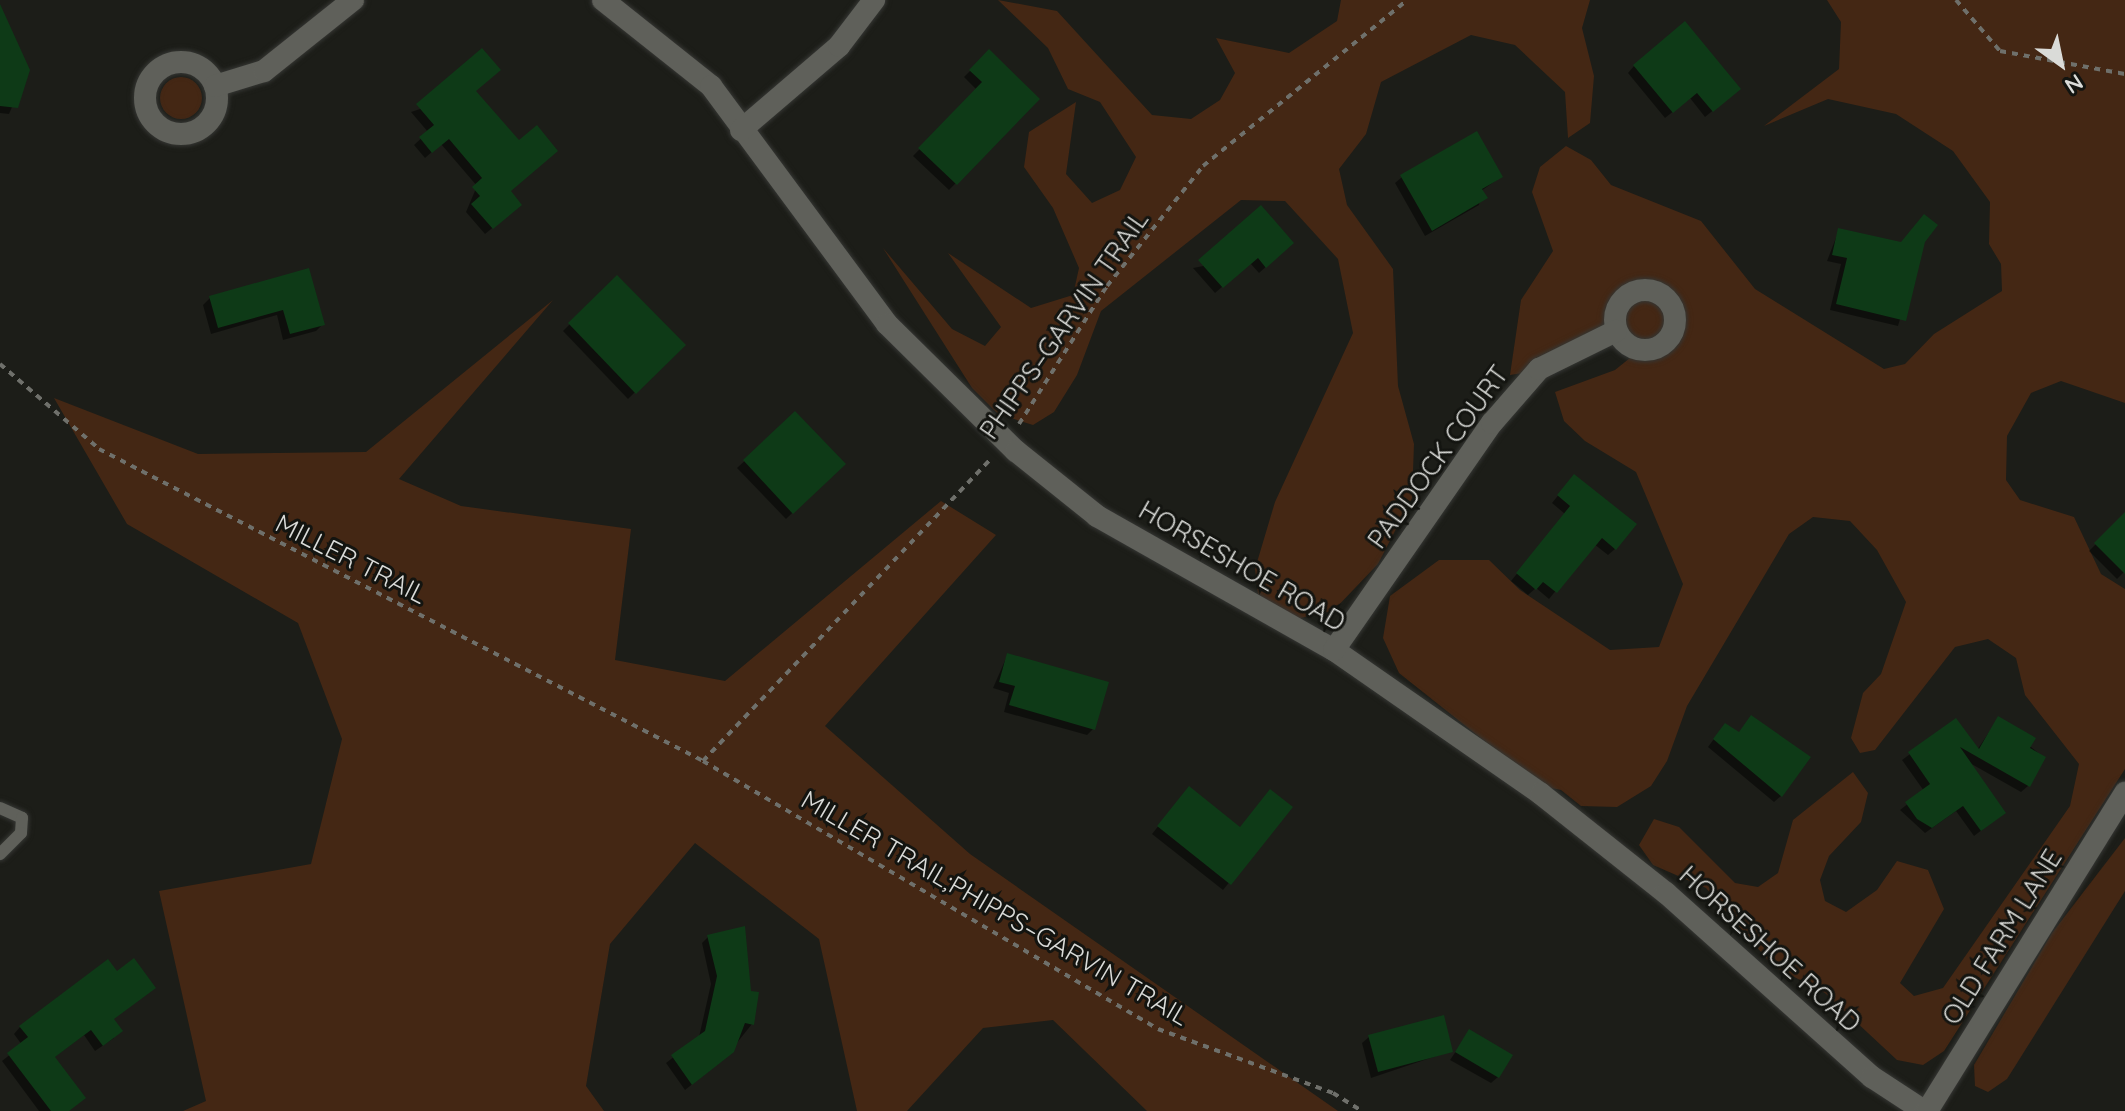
<!DOCTYPE html>
<html>
<head>
<meta charset="utf-8">
<style>
	body { margin:0 }
	#map { position:relative; width:2125px; height:1111px; overflow:hidden; background:#1c1d18; font-family:Quicksand,sans-serif }
	div>[style] { position:absolute }
	.green>* { inset:0; background:#442714 }
	.round { border-radius:50% }
	.shadow>* { inset:0; background:#0007 }
	.building>* { inset:0; background:#0e3a17 }
	.path>* { height:4px; margin-top:-2px; transform-origin:0; background:repeating-linear-gradient(90deg,#6f706b 0 6px,transparent 0 12px) }
	.roads { filter:drop-shadow(0 0 2px #353633) drop-shadow(0 0 2px #353633) }
	.service>* { height:12px; margin:-6px; padding:0 6px; transform-origin:6px; border-radius:6px; background:#5f605a }
	.minor>* { height:22px; margin:-11px; padding:0 11px; transform-origin:11px; border-radius:11px; background:#5f605a }
	.minor>.ring { margin:-11px; padding:0; box-sizing:content-box; background:none; border:22px solid #5f605a; border-radius:50% }
	span { translate:-50% -50%; white-space:nowrap; text-align:center; line-height:1.15; -webkit-text-stroke:6px #131410; paint-order:stroke }
	.street-label { font-size:26px; color:#dadbd8 }
	.north { position:absolute; left:2021px; top:24px; width:80px; height:80px; -webkit-text-stroke:6px #131410; paint-order:stroke; rotate:147deg; font-size:22px; font-weight:700; line-height:32px; text-align:center; color:#dadbd8 }
	.north::after { content:''; display:block; margin:auto; width:28px; height:36px; background:#dadbd8; clip-path:polygon(50% 0,100% 100%,50% 72%,0 100%) }
</style>
</head>
<body>
<div id="map">
	<div class="green">
		<i style="clip-path:polygon(998px 0,1057px 11px,1152px 115px,1191px 119px,1220px 100px,1235px 73px,1216px 38px,1289px 53px,1337px 21px,1341px 0,1590px 0,1582px 28px,1594px 76px,1590px 123px,1568px 138px,1565px 92px,1515px 45px,1471px 35px,1381px 82px,1366px 134px,1339px 169px,1347px 205px,1393px 269px,1398px 386px,1414px 444px,1412px 498px,1378px 564px,1333px 611px,1296px 619px,1258px 594px,1255px 569px,1275px 502px,1353px 333px,1338px 259px,1285px 201px,1241px 200px,1101px 311px,1077px 375px,1054px 412px,1033px 425px,998px 414px,972px 388px,883px 248px,952px 329px,985px 346px,1001px 327px,948px 253px,1031px 308px,1073px 295px,1079px 268px,1053px 208px,1024px 167px,1029px 132px,1076px 102px,1066px 174px,1092px 203px,1120px 190px,1136px 157px,1100px 102px,1068px 89px,1048px 48px)"></i>
		<i style="clip-path:polygon(1827px 0,2125px 0,2125px 403px,2061px 381px,2031px 393px,2007px 436px,2006px 480px,2020px 500px,2074px 517px,2101px 574px,2125px 589px,2125px 769px,1944px 1051px,1923px 1065px,1897px 1060px,1825px 993px,1773px 966px,1706px 888px,1653px 865px,1639px 845px,1654px 819px,1679px 827px,1735px 883px,1758px 887px,1778px 873px,1793px 820px,1853px 772px,1868px 793px,1861px 822px,1829px 856px,1820px 880px,1825px 901px,1846px 912px,1877px 890px,1897px 861px,1928px 870px,1944px 909px,1900px 983px,1914px 996px,1943px 988px,2070px 806px,2079px 764px,2025px 695px,2016px 658px,1988px 639px,1955px 647px,1875px 750px,1860px 753px,1851px 738px,1863px 693px,1881px 674px,1906px 602px,1877px 550px,1850px 521px,1813px 517px,1789px 534px,1687px 706px,1667px 761px,1651px 786px,1617px 807px,1581px 806px,1561px 790px,1541px 786px,1399px 673px,1383px 638px,1390px 596px,1439px 560px,1489px 560px,1520px 590px,1610px 650px,1659px 647px,1683px 584px,1636px 472px,1585px 441px,1564px 421px,1555px 392px,1615px 370px,1640px 350px,1616px 343px,1553px 368px,1510px 375px,1521px 300px,1553px 251px,1532px 192px,1540px 167px,1566px 146px,1591px 160px,1611px 185px,1701px 221px,1755px 289px,1884px 369px,1905px 364px,1934px 334px,2002px 291px,2001px 264px,1989px 244px,1990px 202px,1953px 151px,1896px 114px,1828px 99px,1764px 126px,1839px 69px,1841px 22px)"></i>
		<i class="round" style="left:160px;top:77px;width:42px;height:42px"></i>
		<i style="clip-path:polygon(553px 300px,399px 479px,461px 506px,631px 529px,615px 660px,725px 681px,941px 501px,996px 535px,825px 726px,970px 854px,1338px 1111px,1147px 1111px,1053px 1020px,983px 1028px,907px 1111px,857px 1111px,819px 939px,695px 843px,610px 944px,586px 1086px,604px 1111px,183px 1111px,206px 1101px,159px 891px,311px 864px,342px 739px,298px 623px,127px 524px,54px 398px,198px 454px,366px 452px)"></i>
		<i style="clip-path:polygon(2125px 838px,2125px 891px,2007px 1079px,1988px 1092px,1975px 1086px,1974px 1065px,2052px 933px)"></i>
	</div>
	<div class="shadow">
		<i style="clip-path:polygon(0 8px,28px 70px,9px 114px,0 113px)"></i>
		<i style="clip-path:polygon(989px 52px,1038px 99px,949px 190px,913px 156px,977px 90px,964px 77px)"></i>
		<i style="clip-path:polygon(1634px 66px,1732px 95px,1705px 117px,1690px 98px,1665px 118px,1628px 73px)"></i>
		<i style="clip-path:polygon(474px 91px,513px 211px,485px 234px,466px 212px,477px 186px,441px 144px,425px 158px,414px 145px,428px 132px,411px 112px)"></i>
		<i style="clip-path:polygon(1402px 177px,1501px 177px,1481px 191px,1479px 205px,1425px 236px,1395px 183px)"></i>
		<i style="clip-path:polygon(1839px 230px,1901px 244px,1923px 241px,1898px 326px,1830px 310px,1841px 264px,1827px 261px)"></i>
		<i style="clip-path:polygon(1285px 250px,1259px 273px,1250px 263px,1215px 293px,1193px 268px)"></i>
		<i style="clip-path:polygon(308px 270px,323px 324px,316px 331px,283px 340px,277px 315px,211px 334px,203px 305px,210px 298px)"></i>
		<i style="clip-path:polygon(617px 277px,683px 345px,628px 399px,563px 331px)"></i>
		<i style="clip-path:polygon(795px 414px,843px 464px,786px 519px,737px 468px)"></i>
		<i style="clip-path:polygon(1568px 483px,1615px 549px,1608px 555px,1594px 544px,1549px 599px,1536px 588px,1528px 595px,1511px 581px,1565px 514px,1552px 503px)"></i>
		<i style="clip-path:polygon(2125px 515px,2125px 571px,2117px 579px,2089px 551px)"></i>
		<i style="clip-path:polygon(1007px 656px,1093px 729px,1087px 735px,1004px 712px,1009px 693px,993px 688px)"></i>
		<i style="clip-path:polygon(1751px 718px,1781px 796px,1774px 802px,1708px 747px,1719px 732px,1738px 734px)"></i>
		<i style="clip-path:polygon(1998px 719px,2044px 758px,2028px 786px,2021px 792px,1968px 762px,2004px 813px,1974px 836px,1956px 811px,1925px 833px,1900px 810px,1924px 791px,1902px 760px,1956px 720px,1977px 750px)"></i>
		<i style="clip-path:polygon(1183px 795px,1239px 829px,1290px 808px,1223px 890px,1152px 834px)"></i>
		<i style="clip-path:polygon(708px 937px,752px 1024px,724px 1059px,685px 1090px,666px 1063px,699px 1037px,711px 984px,702px 943px)"></i>
		<i style="clip-path:polygon(112px 1020px,114px 1038px,95px 1051px,84px 1035px,53px 1058px,68px 1111px,39px 1111px,2px 1061px,22px 1045px,14px 1034px,20px 1027px)"></i>
		<i style="clip-path:polygon(1469px 1032px,1498px 1077px,1491px 1083px,1450px 1060px)"></i>
		<i style="clip-path:polygon(1369px 1037px,1451px 1051px,1371px 1078px,1362px 1043px)"></i>
	</div>
	<div class="building">
		<i style="clip-path:polygon(0 4px,30px 70px,18px 108px,0 106px)"></i>
		<i style="clip-path:polygon(1685px 21px,1741px 89px,1713px 112px,1697px 93px,1673px 113px,1633px 65px)"></i>
		<i style="clip-path:polygon(482px 48px,501px 70px,476px 91px,519px 140px,537px 125px,558px 151px,511px 191px,522px 205px,493px 229px,471px 204px,480px 196px,472px 187px,482px 178px,449px 139px,432px 153px,419px 137px,434px 125px,416px 104px)"></i>
		<i style="clip-path:polygon(989px 49px,1040px 99px,957px 185px,918px 148px,982px 82px,969px 70px)"></i>
		<i style="clip-path:polygon(1477px 131px,1503px 177px,1482px 189px,1488px 198px,1432px 231px,1400px 175px)"></i>
		<i style="clip-path:polygon(1261px 205px,1294px 243px,1266px 268px,1258px 258px,1223px 288px,1198px 260px)"></i>
		<i style="clip-path:polygon(1924px 214px,1938px 225px,1925px 242px,1906px 321px,1836px 304px,1847px 258px,1832px 255px,1838px 228px,1901px 242px)"></i>
		<i style="clip-path:polygon(309px 268px,325px 325px,290px 334px,283px 310px,218px 328px,209px 296px)"></i>
		<i style="clip-path:polygon(617px 275px,686px 345px,636px 394px,568px 323px)"></i>
		<i style="clip-path:polygon(795px 411px,846px 464px,793px 514px,743px 460px)"></i>
		<i style="clip-path:polygon(1574px 474px,1637px 524px,1616px 550px,1602px 538px,1557px 593px,1543px 582px,1536px 590px,1516px 573px,1570px 506px,1557px 495px)"></i>
		<i style="clip-path:polygon(2125px 512px,2125px 574px,2094px 543px)"></i>
		<i style="clip-path:polygon(1007px 653px,1109px 682px,1095px 730px,1009px 705px,1015px 686px,999px 682px)"></i>
		<i style="clip-path:polygon(1751px 715px,1811px 757px,1782px 797px,1713px 739px,1725px 723px,1739px 732px)"></i>
		<i style="clip-path:polygon(1998px 716px,2036px 738px,2030px 748px,2046px 757px,2030px 787px,1960px 747px,2006px 813px,1981px 831px,1963px 806px,1932px 828px,1917px 819px,1905px 802px,1930px 784px,1908px 752px,1956px 718px,1979px 749px)"></i>
		<i style="clip-path:polygon(1189px 786px,1240px 827px,1270px 789px,1293px 807px,1231px 885px,1157px 826px)"></i>
		<i style="clip-path:polygon(745px 926px,751px 991px,759px 992px,754px 1025px,745px 1023px,734px 1052px,692px 1085px,671px 1055px,705px 1031px,717px 976px,707px 935px)"></i>
		<i style="clip-path:polygon(134px 958px,156px 988px,114px 1019px,123px 1031px,103px 1046px,91px 1030px,55px 1057px,86px 1098px,69px 1111px,51px 1111px,7px 1053px,28px 1037px,19px 1026px,108px 959px,117px 971px)"></i>
		<i style="clip-path:polygon(1444px 1015px,1453px 1052px,1378px 1072px,1368px 1035px)"></i>
		<i style="clip-path:polygon(1469px 1029px,1513px 1055px,1499px 1078px,1455px 1052px)"></i>
	</div>
	<div class="path">
		<i style="left:1956px;top:0;width:67px;rotate:49.2deg"></i>
		<i style="left:2000px;top:51px;width:127px;rotate:10.4deg"></i>
		<i style="left:0;top:364px;width:130px;rotate:40.6deg"></i>
		<i style="left:99px;top:449px;width:680px;rotate:27.32deg"></i>
		<i style="left:703px;top:761px;width:528px;rotate:30.5deg"></i>
		<i style="left:1158px;top:1029px;width:186px;rotate:20.1deg"></i>
		<i style="left:1333px;top:1093px;width:34px;rotate:32deg"></i>
		<i style="left:1019px;top:424px;width:164px;rotate:-57.5deg"></i>
		<i style="left:1107px;top:286px;width:154px;rotate:-51.3deg"></i>
		<i style="left:1203px;top:166px;width:263px;rotate:-39.1deg"></i>
		<i style="left:703px;top:761px;width:417px;rotate:-46.4deg"></i>
	</div>
	<div class="roads">
		<div class="service">
			<i style="left:0;top:808px;width:24px;rotate:24deg"></i>
			<i style="left:22px;top:818px;width:15px;rotate:94deg"></i>
			<i style="left:21px;top:833px;width:30px;rotate:135deg"></i>
		</div>
		<div class="minor">
			<i style="left:603px;top:0;width:138px;rotate:38.5deg"></i>
			<i style="left:711px;top:86px;width:296px;rotate:53.5deg"></i>
			<i style="left:887px;top:324px;width:181px;rotate:44.6deg"></i>
			<i style="left:1016px;top:451px;width:104px;rotate:38.7deg"></i>
			<i style="left:1097px;top:516px;width:272px;rotate:29.5deg"></i>
			<i style="left:1334px;top:650px;width:252px;rotate:34.8deg"></i>
			<i style="left:1541px;top:794px;width:159px;rotate:38.4deg"></i>
			<i style="left:1666px;top:893px;width:276px;rotate:41.8deg"></i>
			<i style="left:1872px;top:1077px;width:62px;rotate:33.2deg"></i>
			<i class="ring" style="left:145px;top:62px;width:50px;height:50px"></i>
			<i style="left:215px;top:86px;width:51px;rotate:-17deg"></i>
			<i style="left:264px;top:71px;width:114px;rotate:-38.6deg"></i>
			<i style="left:741px;top:130px;width:129px;rotate:-40.6deg"></i>
			<i style="left:839px;top:46px;width:58px;rotate:-52.7deg"></i>
			<i class="ring" style="left:1615px;top:290px;width:38px;height:38px"></i>
			<i style="left:1334px;top:650px;width:277px;rotate:-55.2deg"></i>
			<i style="left:1492px;top:423px;width:72px;rotate:-49deg"></i>
			<i style="left:1539px;top:369px;width:86px;rotate:-26.3deg"></i>
			<i style="left:1927px;top:1111px;width:375px;rotate:-58.1deg"></i>
		</div>
	</div>
	<div class="street-label">
		<span style="left:1064px;top:325px;rotate:-55deg">PHIPPS–GARVIN TRAIL</span>
		<span style="left:1438px;top:457px;rotate:-54deg">PADDOCK COURT</span>
		<span style="left:351px;top:559px;rotate:27deg">MILLER TRAIL</span>
		<span style="left:1242px;top:566px;rotate:30deg">HORSESHOE ROAD</span>
		<span style="left:995px;top:908px;rotate:30deg">MILLER TRAIL;PHIPPS–GARVIN TRAIL</span>
		<span style="left:2002px;top:937px;rotate:-58deg">OLD FARM LANE</span>
		<span style="left:1770px;top:949px;rotate:42deg">HORSESHOE ROAD</span>
	</div>
	<div class="north">N</div>
</div>
</body>
</html>
